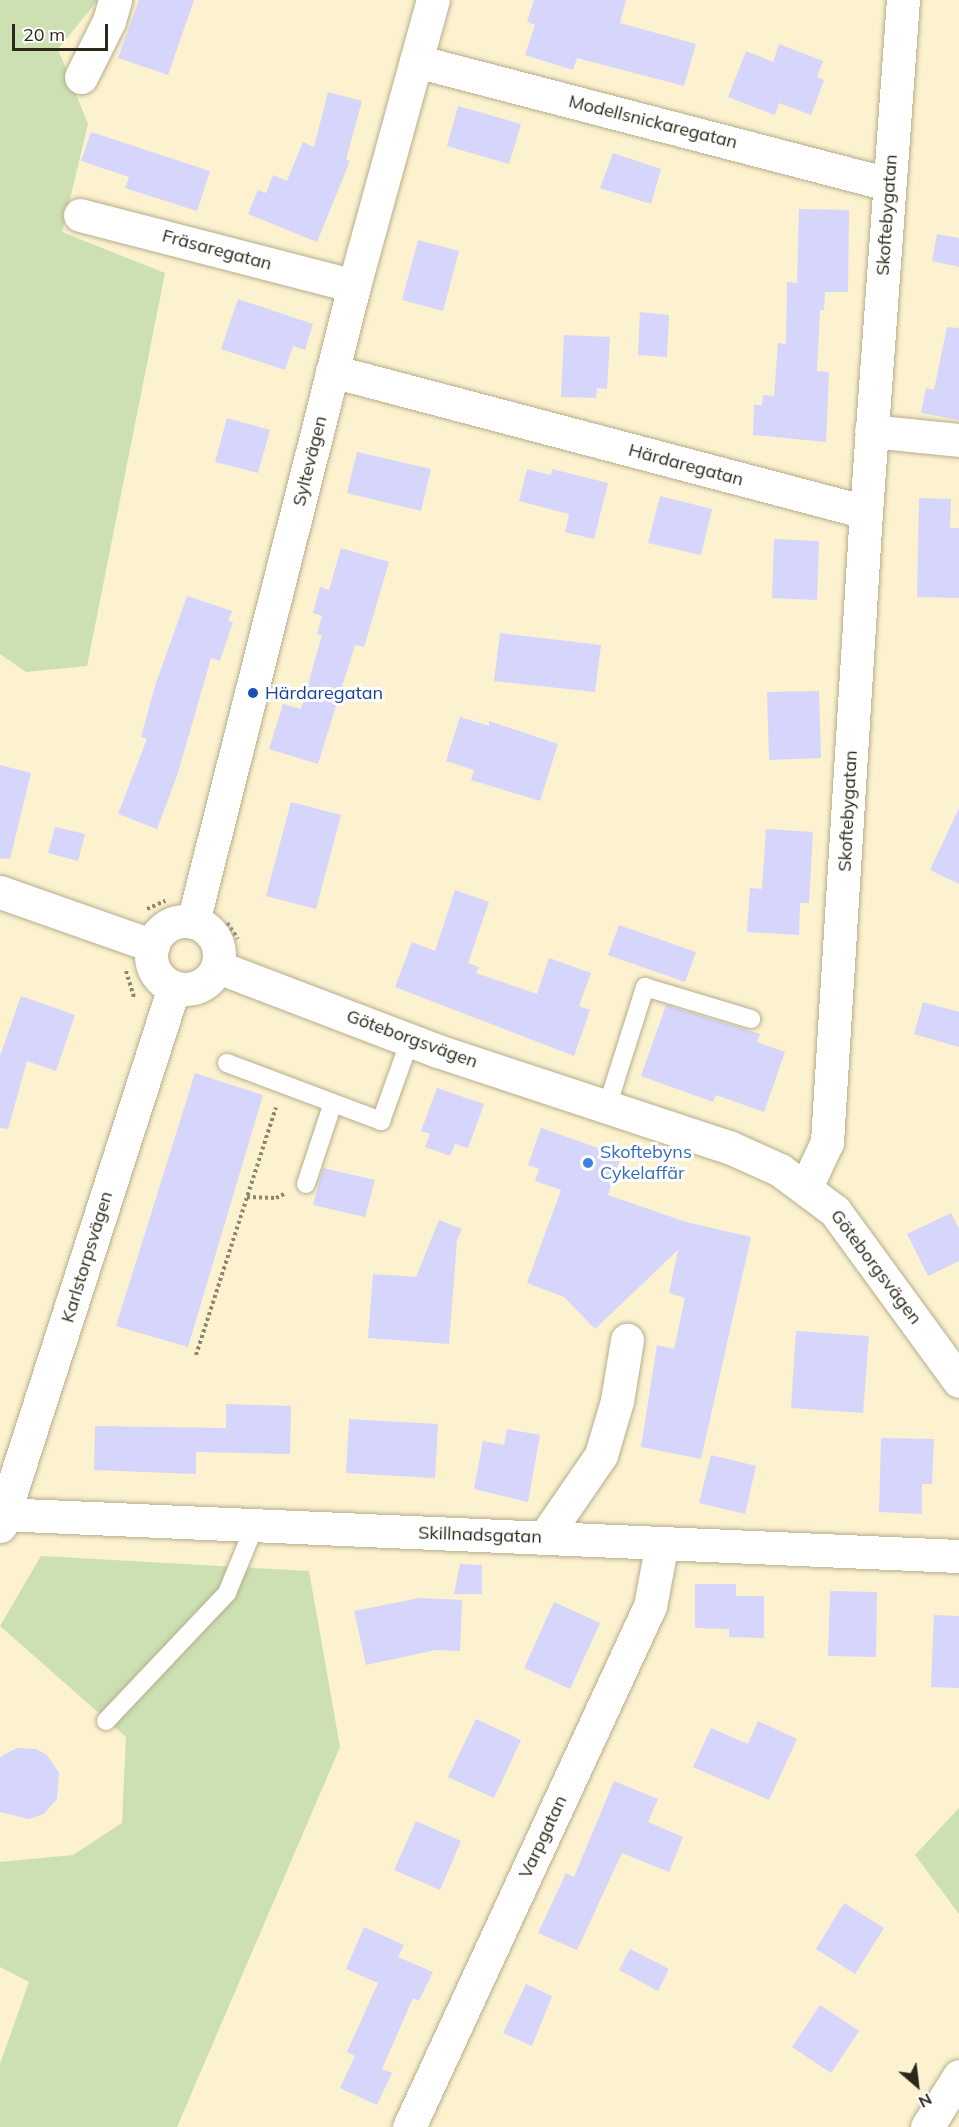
<!DOCTYPE html>
<html>
<head>
<meta charset="utf-8">
<style>
	body { margin:0 }
	#map { position:relative; width:959px; height:2127px; overflow:hidden; background:#fcf2cf; font-family:Mulish,sans-serif }
	div>[style] { position:absolute }
	.green>* { inset:0; background:#cce0b2 }
	.building>* { inset:0; background:#d6d5fc }
	.path>* { height:4px; margin-top:-2px; transform-origin:0; background:repeating-linear-gradient(90deg,#8e8770 0 3px,transparent 0 6px) }
	.roads { filter:drop-shadow(0 0 2px #b7ad8c) drop-shadow(0 0 2px #b7ad8c) }
	.lane>* { height:18px; margin:-9px; padding:0 9px; transform-origin:9px; border-radius:9px; background:#fff }
	.street>* { height:33px; margin:-16.5px; padding:0 16.5px; transform-origin:16.5px; border-radius:16.5px; background:#fff }
	.secondary>* { height:33px; margin:-16.5px; padding:0 16.5px; transform-origin:16.5px; border-radius:16.5px; background:#fff }
	.secondary>.ring { margin:-16.5px; padding:0; box-sizing:content-box; background:none; border:33px solid #fff; border-radius:50% }
	.dots>* { width:16px; height:16px; translate:-50% -50%; box-sizing:border-box; border:3px solid #fff; border-radius:50% }
	span { translate:-50% -50%; white-space:nowrap; text-align:center; line-height:1.15; -webkit-text-stroke:6px #fff; paint-order:stroke }
	.street-label { font-size:18px; color:#2c281b }
	.transit-label { font-size:18px; color:#164399 }
	.left { translate:0 -50%; text-align:left }
	.shop-label { font-size:18px; color:#366cbe }
	.north { position:absolute; left:887px; top:2055px; width:60px; height:60px; -webkit-text-stroke:4px #fff; paint-order:stroke; rotate:152deg; font-size:16px; font-weight:700; line-height:24px; text-align:center; color:#2c281b }
	.north::after { content:''; display:block; margin:auto; width:21px; height:27px; background:#2c281b; clip-path:polygon(50% 0,100% 100%,50% 72%,0 100%) }
	.scale { position:absolute; left:12px; top:24px; width:96px; height:27px; box-sizing:border-box; border:3px solid #2c281b; border-top:0; padding-left:8px; font-size:18px; line-height:21px; white-space:nowrap; color:#2c281b; -webkit-text-stroke:4px #fff; paint-order:stroke }
</style>
</head>
<body>
<div id="map">
	<div class="green">
		<i style="clip-path:polygon(0 0,98px 0,58px 49px,88px 124px,62px 232px,165px 273px,87px 666px,26px 672px,0 654px)"></i>
		<i style="clip-path:polygon(41px 1556px,309px 1571px,340px 1747px,177px 2127px,0 2127px,0 2064px,29px 1982px,0 1967px,0 1862px,73px 1855px,122px 1823px,126px 1737px,0 1626px)"></i>
		<i style="clip-path:polygon(959px 1808px,959px 1914px,915px 1855px)"></i>
	</div>
	<div class="building">
		<i style="clip-path:polygon(139px 0,194px 0,168px 75px,118px 58px)"></i>
		<i style="clip-path:polygon(534px 0,626px 0,620px 23px,696px 44px,684px 86px,577px 58px,573px 70px,525px 55px,535px 25px,527px 22px)"></i>
		<i style="clip-path:polygon(779px 44px,823px 61px,817px 77px,824px 80px,811px 115px,779px 103px,775px 115px,728px 97px,746px 51px,773px 62px)"></i>
		<i style="clip-path:polygon(328px 92px,362px 101px,346px 159px,350px 161px,317px 242px,248px 214px,258px 190px,266px 193px,273px 175px,287px 181px,303px 142px,314px 147px)"></i>
		<i style="clip-path:polygon(458px 106px,521px 124px,509px 164px,447px 146px)"></i>
		<i style="clip-path:polygon(91px 132px,210px 171px,197px 211px,125px 188px,129px 177px,81px 161px)"></i>
		<i style="clip-path:polygon(613px 153px,661px 169px,651px 204px,600px 188px)"></i>
		<i style="clip-path:polygon(799px 209px,849px 210px,848px 292px,825px 292px,824px 310px,820px 310px,817px 371px,829px 372px,826px 442px,753px 435px,754px 405px,762px 405px,763px 395px,774px 396px,778px 343px,786px 344px,787px 282px,797px 283px)"></i>
		<i style="clip-path:polygon(937px 234px,959px 238px,959px 267px,932px 261px)"></i>
		<i style="clip-path:polygon(418px 240px,459px 251px,443px 311px,402px 300px)"></i>
		<i style="clip-path:polygon(238px 299px,313px 324px,305px 350px,293px 346px,285px 370px,221px 349px)"></i>
		<i style="clip-path:polygon(640px 312px,669px 315px,667px 357px,638px 355px)"></i>
		<i style="clip-path:polygon(947px 327px,959px 328px,959px 420px,921px 413px,926px 388px,934px 390px)"></i>
		<i style="clip-path:polygon(564px 335px,610px 337px,607px 389px,597px 388px,596px 398px,561px 397px)"></i>
		<i style="clip-path:polygon(227px 418px,270px 430px,258px 473px,215px 462px)"></i>
		<i style="clip-path:polygon(357px 452px,431px 469px,421px 511px,347px 493px)"></i>
		<i style="clip-path:polygon(527px 469px,551px 475px,552px 469px,608px 483px,594px 539px,565px 532px,569px 514px,519px 501px)"></i>
		<i style="clip-path:polygon(660px 496px,712px 509px,701px 555px,648px 543px)"></i>
		<i style="clip-path:polygon(919px 498px,951px 499px,950px 528px,959px 528px,959px 598px,917px 597px)"></i>
		<i style="clip-path:polygon(774px 539px,819px 541px,817px 600px,772px 598px)"></i>
		<i style="clip-path:polygon(341px 548px,389px 562px,364px 647px,355px 645px,318px 764px,269px 749px,283px 704px,301px 709px,322px 635px,317px 634px,322px 616px,313px 613px,320px 587px,329px 590px)"></i>
		<i style="clip-path:polygon(187px 596px,232px 611px,228px 621px,233px 622px,220px 661px,211px 658px,178px 773px,157px 829px,118px 814px,147px 739px,141px 737px,155px 686px)"></i>
		<i style="clip-path:polygon(500px 633px,601px 645px,595px 692px,494px 681px)"></i>
		<i style="clip-path:polygon(819px 691px,821px 758px,769px 760px,767px 692px)"></i>
		<i style="clip-path:polygon(460px 717px,489px 726px,489px 721px,558px 744px,540px 801px,471px 780px,474px 770px,446px 761px)"></i>
		<i style="clip-path:polygon(0 765px,31px 773px,10px 859px,0 858px)"></i>
		<i style="clip-path:polygon(291px 802px,341px 815px,316px 909px,266px 896px)"></i>
		<i style="clip-path:polygon(959px 808px,959px 884px,930px 870px)"></i>
		<i style="clip-path:polygon(55px 827px,85px 834px,78px 861px,48px 853px)"></i>
		<i style="clip-path:polygon(766px 829px,813px 832px,809px 903px,800px 903px,799px 935px,747px 932px,750px 888px,762px 889px)"></i>
		<i style="clip-path:polygon(455px 890px,489px 902px,468px 963px,479px 967px,476px 973px,537px 994px,549px 958px,591px 973px,579px 1006px,590px 1010px,574px 1056px,395px 987px,412px 942px,435px 951px)"></i>
		<i style="clip-path:polygon(619px 925px,696px 952px,685px 982px,608px 955px)"></i>
		<i style="clip-path:polygon(21px 996px,75px 1015px,56px 1071px,27px 1061px,8px 1129px,0 1128px,0 1056px)"></i>
		<i style="clip-path:polygon(923px 1002px,959px 1012px,959px 1047px,914px 1034px)"></i>
		<i style="clip-path:polygon(666px 1005px,760px 1034px,757px 1042px,785px 1052px,764px 1112px,716px 1095px,713px 1102px,641px 1076px)"></i>
		<i style="clip-path:polygon(195px 1073px,263px 1095px,188px 1347px,116px 1326px)"></i>
		<i style="clip-path:polygon(437px 1088px,484px 1104px,468px 1148px,455px 1144px,450px 1156px,425px 1147px,430px 1134px,421px 1131px)"></i>
		<i style="clip-path:polygon(541px 1128px,621px 1156px,608px 1195px,686px 1222px,751px 1237px,701px 1459px,641px 1447px,657px 1345px,674px 1349px,685px 1298px,669px 1293px,678px 1250px,595px 1329px,564px 1297px,527px 1283px,561px 1190px,535px 1181px,539px 1169px,528px 1165px)"></i>
		<i style="clip-path:polygon(323px 1168px,375px 1180px,365px 1217px,313px 1205px)"></i>
		<i style="clip-path:polygon(951px 1213px,959px 1229px,959px 1261px,928px 1276px,907px 1234px)"></i>
		<i style="clip-path:polygon(439px 1220px,462px 1229px,457px 1240px,449px 1344px,368px 1338px,373px 1274px,416px 1277px)"></i>
		<i style="clip-path:polygon(796px 1331px,869px 1336px,863px 1413px,791px 1408px)"></i>
		<i style="clip-path:polygon(226px 1404px,291px 1406px,290px 1454px,196px 1452px,196px 1474px,94px 1470px,95px 1426px,226px 1428px)"></i>
		<i style="clip-path:polygon(349px 1419px,438px 1424px,435px 1478px,346px 1473px)"></i>
		<i style="clip-path:polygon(507px 1429px,540px 1435px,528px 1502px,474px 1489px,483px 1441px,504px 1445px)"></i>
		<i style="clip-path:polygon(881px 1438px,934px 1439px,932px 1484px,922px 1484px,922px 1514px,879px 1512px)"></i>
		<i style="clip-path:polygon(711px 1455px,756px 1466px,745px 1514px,699px 1503px)"></i>
		<i style="clip-path:polygon(460px 1564px,482px 1565px,482px 1594px,454px 1594px)"></i>
		<i style="clip-path:polygon(695px 1584px,736px 1584px,736px 1596px,764px 1596px,764px 1638px,729px 1637px,729px 1629px,695px 1628px)"></i>
		<i style="clip-path:polygon(830px 1591px,877px 1592px,876px 1657px,828px 1656px)"></i>
		<i style="clip-path:polygon(419px 1598px,462px 1600px,460px 1651px,436px 1650px,366px 1665px,354px 1611px)"></i>
		<i style="clip-path:polygon(554px 1602px,600px 1623px,570px 1689px,524px 1668px)"></i>
		<i style="clip-path:polygon(934px 1615px,959px 1616px,959px 1688px,931px 1687px)"></i>
		<i style="clip-path:polygon(476px 1719px,521px 1740px,494px 1798px,448px 1777px)"></i>
		<i style="clip-path:polygon(758px 1721px,797px 1739px,769px 1800px,693px 1767px,711px 1728px,748px 1744px)"></i>
		<i style="clip-path:polygon(17px 1748px,36px 1749px,47px 1755px,59px 1773px,57px 1799px,44px 1814px,29px 1819px,0 1812px,0 1757px)"></i>
		<i style="clip-path:polygon(614px 1781px,658px 1799px,648px 1822px,683px 1837px,669px 1872px,622px 1853px,577px 1950px,538px 1933px,566px 1873px,574px 1877px)"></i>
		<i style="clip-path:polygon(416px 1821px,461px 1841px,440px 1890px,394px 1870px)"></i>
		<i style="clip-path:polygon(844px 1903px,884px 1928px,855px 1974px,816px 1949px)"></i>
		<i style="clip-path:polygon(364px 1927px,404px 1945px,398px 1957px,433px 1972px,419px 2001px,413px 1998px,382px 2069px,392px 2073px,377px 2105px,340px 2088px,355px 2056px,347px 2052px,378px 1983px,346px 1969px)"></i>
		<i style="clip-path:polygon(630px 1949px,669px 1969px,658px 1991px,619px 1970px)"></i>
		<i style="clip-path:polygon(526px 1984px,552px 1996px,532px 2046px,503px 2033px)"></i>
		<i style="clip-path:polygon(820px 2005px,859px 2031px,831px 2073px,792px 2047px)"></i>
	</div>
	<div class="path">
		<i style="left:147px;top:909px;width:20px;rotate:-24deg"></i>
		<i style="left:227px;top:923px;width:19px;rotate:55deg"></i>
		<i style="left:126px;top:971px;width:28px;rotate:73deg"></i>
		<i style="left:247px;top:1197px;width:29px;rotate:2deg"></i>
		<i style="left:276px;top:1198px;width:9px;rotate:-27deg"></i>
		<i style="left:196px;top:1355px;width:260px;rotate:-72.1deg"></i>
	</div>
	<div class="roads">
		<div class="lane">
			<i style="left:227px;top:1063px;width:165px;rotate:20.6deg"></i>
			<i style="left:381px;top:1121px;width:86px;rotate:-70.3deg"></i>
			<i style="left:607px;top:1107px;width:126px;rotate:-72.4deg"></i>
			<i style="left:645px;top:987px;width:111px;rotate:16.8deg"></i>
			<i style="left:306px;top:1184px;width:85px;rotate:-71.6deg"></i>
			<i style="left:106px;top:1721px;width:176px;rotate:-46.6deg"></i>
			<i style="left:227px;top:1593px;width:74px;rotate:-67.6deg"></i>
		</div>
		<div class="street">
			<i style="left:416px;top:61px;width:489px;rotate:14.6deg"></i>
			<i style="left:81px;top:77px;width:63px;rotate:-63.4deg"></i>
			<i style="left:109px;top:21px;width:22px;rotate:-74deg"></i>
			<i style="left:80px;top:215px;width:283px;rotate:14.5deg"></i>
			<i style="left:332px;top:371px;width:552px;rotate:14.79deg"></i>
			<i style="left:871px;top:431px;width:88px;rotate:5.8deg"></i>
			<i style="left:193px;top:922px;width:656px;rotate:-75.79deg"></i>
			<i style="left:354px;top:286px;width:297px;rotate:-74.6deg"></i>
			<i style="left:806px;top:1187px;width:50px;rotate:-65deg"></i>
			<i style="left:827px;top:1142px;width:631px;rotate:-86.46deg"></i>
			<i style="left:866px;top:512px;width:513px;rotate:-85.87deg"></i>
			<i style="left:0;top:1514px;width:960px;rotate:2.51deg"></i>
			<i style="left:544px;top:1538px;width:101px;rotate:-55.5deg"></i>
			<i style="left:601px;top:1455px;width:56px;rotate:-73.5deg"></i>
			<i style="left:617px;top:1401px;width:62px;rotate:-80.7deg"></i>
			<i style="left:409px;top:2127px;width:574px;rotate:-65.18deg"></i>
			<i style="left:650px;top:1606px;width:64px;rotate:-79.2deg"></i>
			<i style="left:927px;top:2127px;width:60px;rotate:-57.9deg"></i>
		</div>
		<div class="secondary">
			<i style="left:0;top:892px;width:162px;rotate:19.4deg"></i>
			<i class="ring" style="left:151px;top:921px;width:35px;height:35px"></i>
			<i style="left:218px;top:967px;width:235px;rotate:20.9deg"></i>
			<i style="left:438px;top:1051px;width:306px;rotate:18.3deg"></i>
			<i style="left:729px;top:1147px;width:56px;rotate:24.3deg"></i>
			<i style="left:780px;top:1170px;width:69px;rotate:36.7deg"></i>
			<i style="left:835px;top:1211px;width:210px;rotate:53.9deg"></i>
			<i style="left:0;top:1526px;width:566px;rotate:-72.11deg"></i>
		</div>
	</div>
	<div class="dots">
		<i style="left:253px;top:693px;background:#1a4fb4"></i>
		<i style="left:588px;top:1163px;background:#3f7fe0"></i>
	</div>
	<div class="street-label">
		<span style="left:653px;top:122px;rotate:14deg">Modellsnickaregatan</span>
		<span style="left:887px;top:215px;rotate:-86deg">Skoftebygatan</span>
		<span style="left:217px;top:250px;rotate:15deg">Fräsaregatan</span>
		<span style="left:310px;top:461px;rotate:-76deg">Syltevägen</span>
		<span style="left:686px;top:465px;rotate:15deg">Härdaregatan</span>
		<span style="left:848px;top:811px;rotate:-87deg">Skoftebygatan</span>
		<span style="left:412px;top:1039px;rotate:20deg">Göteborgsvägen</span>
		<span style="left:87px;top:1257px;rotate:-73deg">Karlstorpsvägen</span>
		<span style="left:876px;top:1267px;rotate:53deg">Göteborgsvägen</span>
		<span style="left:480px;top:1535px;rotate:2deg">Skillnadsgatan</span>
		<span style="left:543px;top:1837px;rotate:-65deg">Varpgatan</span>
	</div>
	<div class="transit-label">
		<span class="left" style="left:265px;top:693px">Härdaregatan</span>
	</div>
	<div class="shop-label">
		<span class="left" style="left:600px;top:1163px">Skoftebyns<br>Cykelaffär</span>
	</div>
	<div class="north">N</div>
	<div class="scale">20 m</div>
</div>
</body>
</html>
